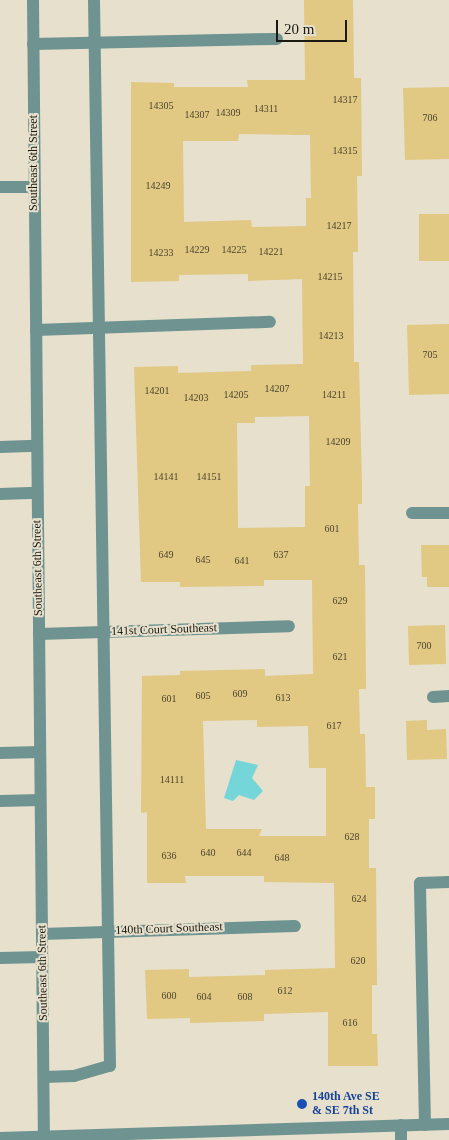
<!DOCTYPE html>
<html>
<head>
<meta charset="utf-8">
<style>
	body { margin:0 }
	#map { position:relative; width:449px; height:1140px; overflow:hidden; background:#e6e0cc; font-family:"Times New Roman",serif }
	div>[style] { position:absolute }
	.water>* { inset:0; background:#74d6d8 }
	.building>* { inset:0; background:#e1c883 }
	.service>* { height:12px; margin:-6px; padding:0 6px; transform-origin:6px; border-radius:6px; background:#6e9391 }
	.minor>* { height:12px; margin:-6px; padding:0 6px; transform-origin:6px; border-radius:6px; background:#6e9391 }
	.tertiary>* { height:12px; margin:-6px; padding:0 6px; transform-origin:6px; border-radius:6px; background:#6e9391 }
	.dots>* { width:14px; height:14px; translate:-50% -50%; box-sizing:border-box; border:2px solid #e6e0cc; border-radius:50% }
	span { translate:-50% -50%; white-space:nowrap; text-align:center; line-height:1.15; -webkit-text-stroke:4px #e6e0cc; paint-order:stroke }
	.number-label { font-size:10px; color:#4c452e }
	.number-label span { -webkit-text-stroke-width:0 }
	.street-label { font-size:12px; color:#1b1912 }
	.transit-label { font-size:12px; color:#164399; font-weight:700 }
	.left { translate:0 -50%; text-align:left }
	.scale { position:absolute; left:276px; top:20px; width:71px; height:22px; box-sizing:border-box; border:2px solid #1b1912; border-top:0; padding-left:6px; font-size:15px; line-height:18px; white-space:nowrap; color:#1b1912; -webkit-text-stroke:4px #e6e0cc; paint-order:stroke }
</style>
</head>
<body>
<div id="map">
	<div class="water">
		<i style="clip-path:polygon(236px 760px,258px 765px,252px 778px,263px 791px,254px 800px,239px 795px,233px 801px,224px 798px)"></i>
	</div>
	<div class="building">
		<i style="clip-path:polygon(evenodd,304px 0,353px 0,354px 78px,361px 78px,362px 176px,357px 176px,358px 252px,353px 252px,354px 362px,359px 362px,362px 485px,362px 504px,358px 504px,359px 565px,365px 565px,366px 689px,359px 689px,360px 734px,365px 734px,366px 787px,375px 787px,375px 819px,369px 819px,369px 868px,376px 868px,377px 985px,372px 985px,372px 1034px,377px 1034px,378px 1066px,328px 1066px,328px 1012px,264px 1014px,264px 1021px,190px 1023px,190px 1018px,147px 1019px,145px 970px,189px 969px,189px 977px,265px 975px,265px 970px,335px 968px,334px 883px,264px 882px,264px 876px,185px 876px,186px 883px,147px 883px,147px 812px,141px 813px,142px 676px,180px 675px,180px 671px,265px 669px,265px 676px,313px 674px,312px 580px,264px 580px,264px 586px,180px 587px,180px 582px,141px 582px,134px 367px,178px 366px,178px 373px,251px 371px,251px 365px,303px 364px,302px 279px,248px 281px,248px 274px,179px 275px,179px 281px,131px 282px,131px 82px,174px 83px,174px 87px,248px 87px,247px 80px,305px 80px,304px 0,239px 134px,310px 135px,311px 198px,306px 198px,306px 226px,252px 227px,251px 220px,184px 222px,183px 141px,238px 141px,239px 134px,304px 0,309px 416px,310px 486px,305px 486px,305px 527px,238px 528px,237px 423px,255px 423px,255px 417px,309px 416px,304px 0,257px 720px,257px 727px,308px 726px,309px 768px,326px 768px,326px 836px,259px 836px,262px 829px,206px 829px,203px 721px,257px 720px)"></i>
		<i style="clip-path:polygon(449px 87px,449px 159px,405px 160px,403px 88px)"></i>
		<i style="clip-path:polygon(419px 214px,449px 214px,449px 261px,419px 261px)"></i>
		<i style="clip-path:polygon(449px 324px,449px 394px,409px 395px,407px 325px)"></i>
		<i style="clip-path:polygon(421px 545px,449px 545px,449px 587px,427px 587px,427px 577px,422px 577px)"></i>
		<i style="clip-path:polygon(445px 625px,446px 664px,409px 665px,408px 626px)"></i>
		<i style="clip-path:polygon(427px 720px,427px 730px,446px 729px,447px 759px,407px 760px,406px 721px)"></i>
	</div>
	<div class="service">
		<i style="left:33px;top:44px;width:244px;rotate:-1.2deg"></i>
		<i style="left:0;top:187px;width:34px"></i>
		<i style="left:36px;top:330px;width:234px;rotate:-2deg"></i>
		<i style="left:0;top:447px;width:36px;rotate:-2deg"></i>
		<i style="left:0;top:494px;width:37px;rotate:-2deg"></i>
		<i style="left:39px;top:634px;width:250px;rotate:-1.8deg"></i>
		<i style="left:0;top:753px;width:40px;rotate:-1.4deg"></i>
		<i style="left:0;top:801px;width:40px;rotate:-1.4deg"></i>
		<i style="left:42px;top:934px;width:253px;rotate:-1.8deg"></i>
		<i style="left:0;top:958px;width:42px;rotate:-1.4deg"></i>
		<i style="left:44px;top:1077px;width:30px;rotate:-2deg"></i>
		<i style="left:74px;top:1076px;width:37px;rotate:-16deg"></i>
		<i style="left:110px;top:1066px;width:1066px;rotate:-90.86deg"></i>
		<i style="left:425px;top:1125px;width:242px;rotate:-91.2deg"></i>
		<i style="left:420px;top:883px;width:29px;rotate:-2deg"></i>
	</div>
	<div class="minor">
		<i style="left:33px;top:0;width:1137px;rotate:89.45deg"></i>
		<i style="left:412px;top:513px;width:37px"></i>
		<i style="left:433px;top:697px;width:16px;rotate:-4deg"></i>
		<i style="left:401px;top:1125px;width:15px;rotate:90deg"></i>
	</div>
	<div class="tertiary">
		<i style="left:0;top:1138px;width:449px;rotate:-1.8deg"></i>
	</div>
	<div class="dots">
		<i style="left:302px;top:1104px;background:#1a4fb4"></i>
	</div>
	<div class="number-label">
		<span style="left:345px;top:100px">14317</span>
		<span style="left:161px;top:106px">14305</span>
		<span style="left:266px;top:109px">14311</span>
		<span style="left:228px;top:113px">14309</span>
		<span style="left:197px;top:115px">14307</span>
		<span style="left:430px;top:118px">706</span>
		<span style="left:345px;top:151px">14315</span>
		<span style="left:158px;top:186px">14249</span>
		<span style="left:339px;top:226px">14217</span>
		<span style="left:197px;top:250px">14229</span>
		<span style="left:234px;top:250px">14225</span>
		<span style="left:271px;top:252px">14221</span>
		<span style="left:161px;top:253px">14233</span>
		<span style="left:330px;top:277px">14215</span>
		<span style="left:331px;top:336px">14213</span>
		<span style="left:430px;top:355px">705</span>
		<span style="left:277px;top:389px">14207</span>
		<span style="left:157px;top:391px">14201</span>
		<span style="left:236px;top:395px">14205</span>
		<span style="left:334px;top:395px">14211</span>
		<span style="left:196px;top:398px">14203</span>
		<span style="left:338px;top:442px">14209</span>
		<span style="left:166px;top:477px">14141</span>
		<span style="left:209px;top:477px">14151</span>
		<span style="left:332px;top:529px">601</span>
		<span style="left:166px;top:555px">649</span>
		<span style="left:281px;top:555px">637</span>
		<span style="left:203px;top:560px">645</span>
		<span style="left:242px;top:561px">641</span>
		<span style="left:340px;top:601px">629</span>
		<span style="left:424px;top:646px">700</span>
		<span style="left:340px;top:657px">621</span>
		<span style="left:240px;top:694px">609</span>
		<span style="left:203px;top:696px">605</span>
		<span style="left:283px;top:698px">613</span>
		<span style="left:169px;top:699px">601</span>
		<span style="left:334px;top:726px">617</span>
		<span style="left:172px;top:780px">14111</span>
		<span style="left:352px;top:837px">628</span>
		<span style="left:208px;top:853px">640</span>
		<span style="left:244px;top:853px">644</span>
		<span style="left:169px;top:856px">636</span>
		<span style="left:282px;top:858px">648</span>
		<span style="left:359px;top:899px">624</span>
		<span style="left:358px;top:961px">620</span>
		<span style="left:285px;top:991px">612</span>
		<span style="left:169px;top:996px">600</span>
		<span style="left:204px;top:997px">604</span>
		<span style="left:245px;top:997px">608</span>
		<span style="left:350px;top:1023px">616</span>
	</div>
	<div class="street-label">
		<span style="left:34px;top:163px;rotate:-90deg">Southeast 6th Street</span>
		<span style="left:38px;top:568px;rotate:-91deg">Southeast 6th Street</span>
		<span style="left:164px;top:630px;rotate:-2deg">141st Court Southeast</span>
		<span style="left:169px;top:929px;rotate:-2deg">140th Court Southeast</span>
		<span style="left:43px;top:973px;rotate:-91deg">Southeast 6th Street</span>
	</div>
	<div class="transit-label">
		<span class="left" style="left:312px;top:1104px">140th Ave SE<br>&amp; SE 7th St</span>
	</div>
	<div class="scale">20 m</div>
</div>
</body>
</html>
